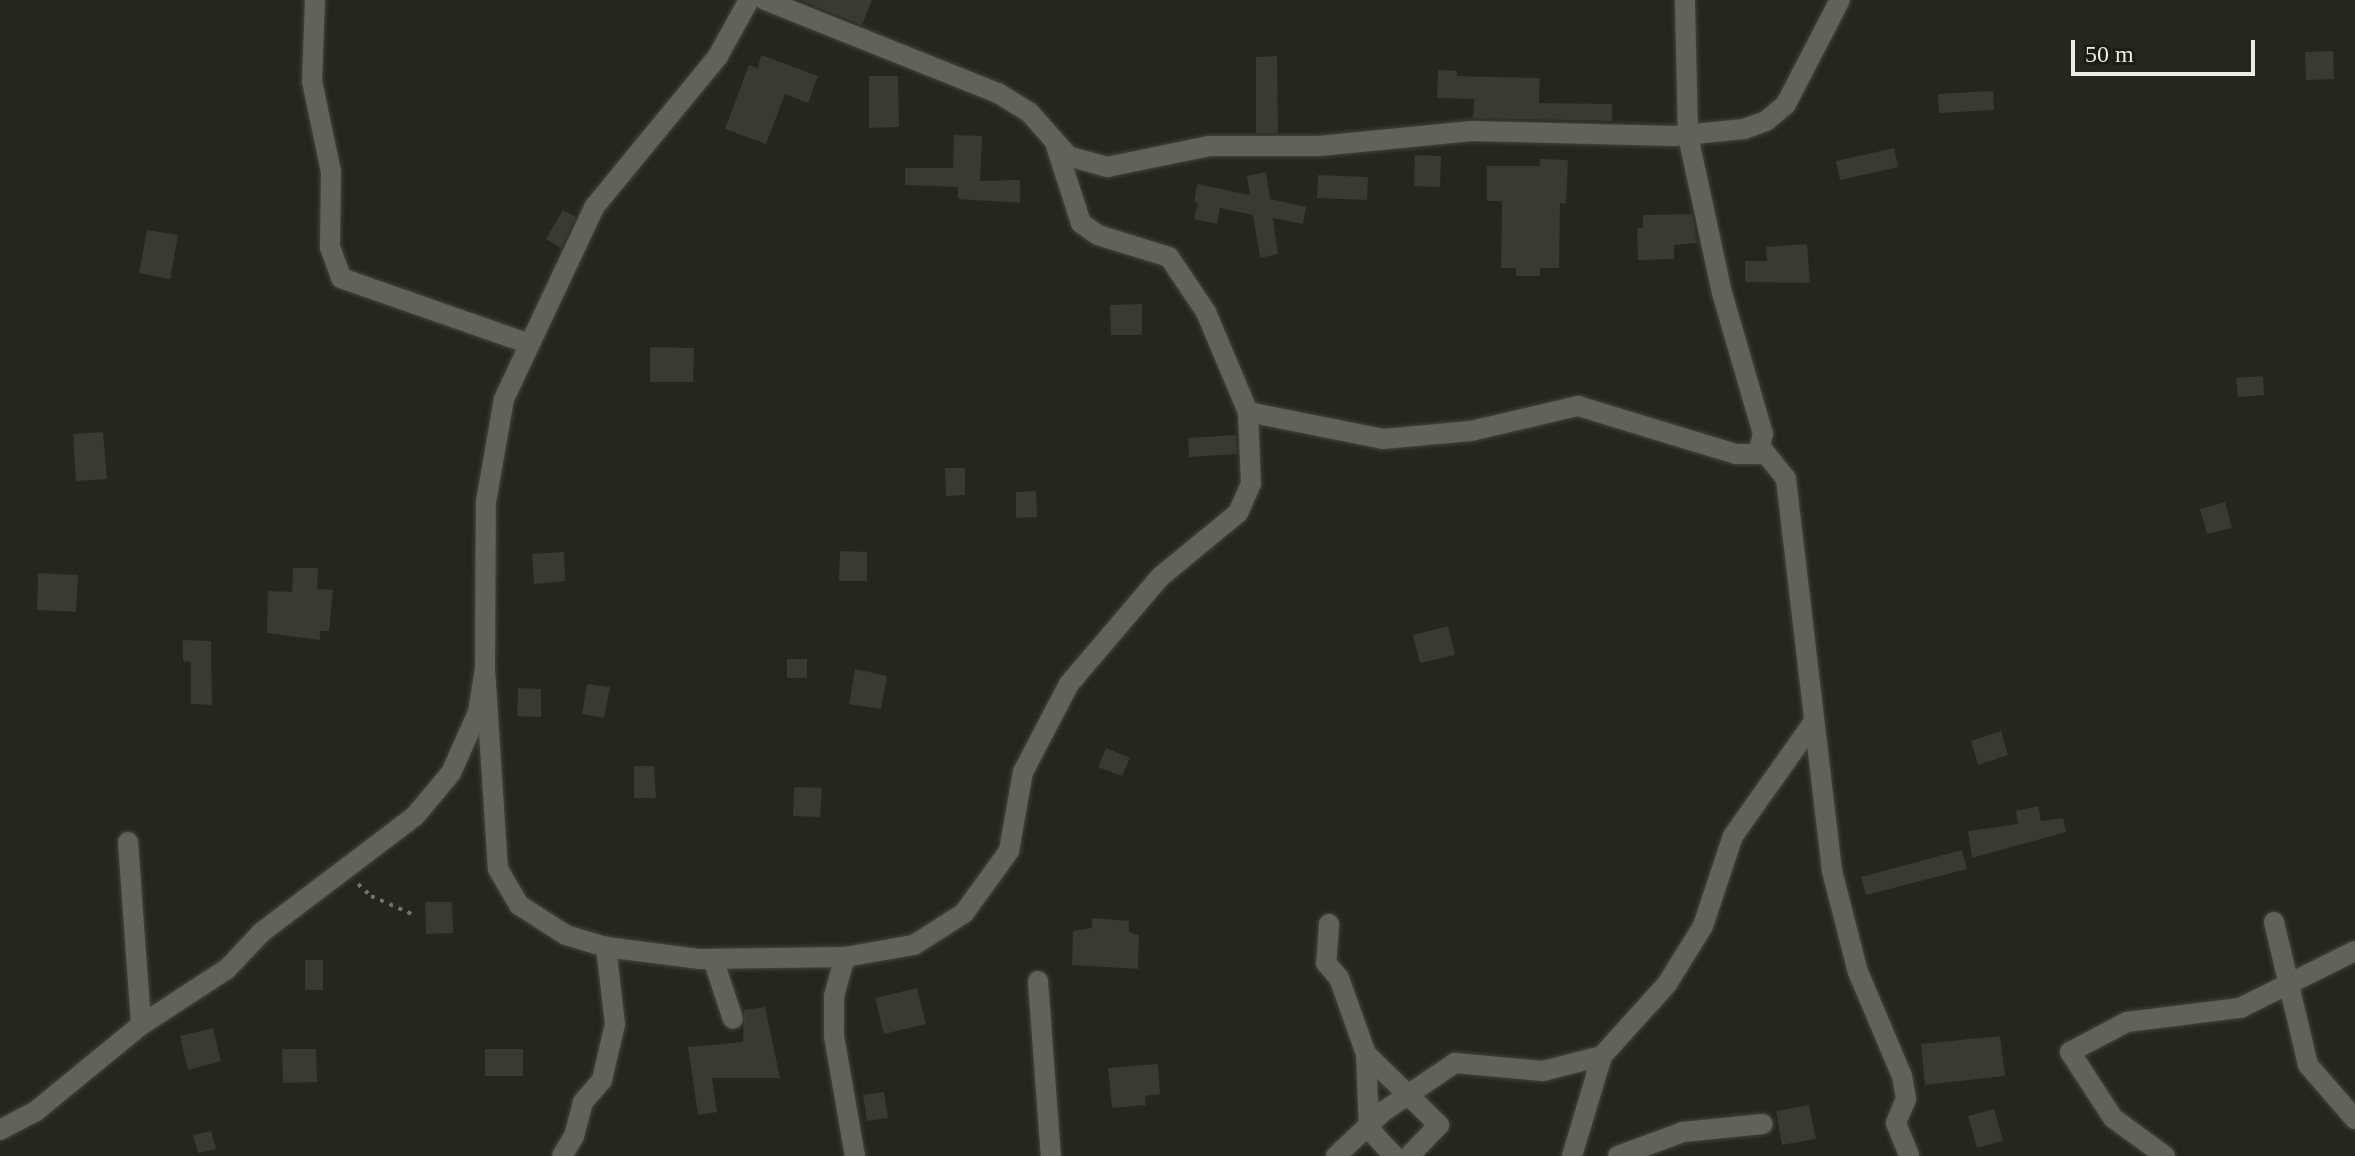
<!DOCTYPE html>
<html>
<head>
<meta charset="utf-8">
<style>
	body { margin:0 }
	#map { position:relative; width:2355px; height:1156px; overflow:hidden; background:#25261d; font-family:"Times New Roman",serif }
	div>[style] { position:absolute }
	.building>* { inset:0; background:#393a31 }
	.path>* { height:4px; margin-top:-2px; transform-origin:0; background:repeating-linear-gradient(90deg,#72736b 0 4px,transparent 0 10px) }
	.roads { filter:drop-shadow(0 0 2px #43443c) drop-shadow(0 0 2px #43443c) }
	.street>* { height:20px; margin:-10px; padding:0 10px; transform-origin:10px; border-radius:10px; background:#616358 }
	span { translate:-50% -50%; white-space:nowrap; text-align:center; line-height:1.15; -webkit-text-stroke:8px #1c1d14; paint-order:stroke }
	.scale { position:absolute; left:2071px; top:40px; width:184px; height:36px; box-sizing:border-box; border:4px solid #eaebe5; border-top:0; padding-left:10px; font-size:24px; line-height:28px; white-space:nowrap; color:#eaebe5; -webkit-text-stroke:6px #1c1d14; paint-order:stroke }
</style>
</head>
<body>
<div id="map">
	<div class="building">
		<i style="clip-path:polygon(800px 0,872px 0,862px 25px)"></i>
		<i style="clip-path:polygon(2333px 51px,2334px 79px,2306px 80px,2305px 52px)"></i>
		<i style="clip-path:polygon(761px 55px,818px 76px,808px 103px,785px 94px,766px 144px,725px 129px,749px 65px,758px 68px)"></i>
		<i style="clip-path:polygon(1277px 56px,1278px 133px,1256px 133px,1256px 57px)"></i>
		<i style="clip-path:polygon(1438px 70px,1457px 71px,1457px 76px,1540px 78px,1539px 103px,1612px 104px,1612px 121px,1473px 118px,1474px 99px,1437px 98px)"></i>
		<i style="clip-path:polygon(869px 76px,898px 76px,899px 127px,869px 128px)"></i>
		<i style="clip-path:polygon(1993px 91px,1994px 110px,1939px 113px,1938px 94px)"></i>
		<i style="clip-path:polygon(954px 135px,982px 136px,980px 181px,1020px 180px,1020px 203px,958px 199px,958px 187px,905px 185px,905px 168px,953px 168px)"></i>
		<i style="clip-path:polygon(1894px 148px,1898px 167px,1840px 180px,1836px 161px)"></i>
		<i style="clip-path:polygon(1415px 155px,1441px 156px,1440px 187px,1414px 186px)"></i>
		<i style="clip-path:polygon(1540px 159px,1568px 160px,1566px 203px,1560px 203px,1559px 268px,1540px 268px,1540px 276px,1516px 276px,1516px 268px,1501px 268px,1502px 201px,1487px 201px,1487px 166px,1540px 166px)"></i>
		<i style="clip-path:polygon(1266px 172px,1270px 199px,1306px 207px,1303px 224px,1273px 218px,1278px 254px,1260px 258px,1253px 215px,1220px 208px,1217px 224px,1194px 219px,1198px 203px,1194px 202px,1197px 184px,1250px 195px,1247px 176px)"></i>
		<i style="clip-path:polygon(1318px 175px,1368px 177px,1367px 200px,1317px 198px)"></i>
		<i style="clip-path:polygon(563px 210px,576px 217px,561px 248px,546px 239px)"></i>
		<i style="clip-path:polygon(1692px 214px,1697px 243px,1674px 245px,1674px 259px,1638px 260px,1637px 228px,1643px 228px,1643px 215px)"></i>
		<i style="clip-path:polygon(147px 230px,178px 235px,170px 279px,139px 273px)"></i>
		<i style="clip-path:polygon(1807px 244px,1810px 283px,1745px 282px,1745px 261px,1767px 261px,1766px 247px)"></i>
		<i style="clip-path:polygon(1142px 304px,1142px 335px,1111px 335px,1110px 305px)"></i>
		<i style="clip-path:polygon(650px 347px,694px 348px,693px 382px,650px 382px)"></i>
		<i style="clip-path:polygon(2263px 376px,2264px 395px,2238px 397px,2236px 378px)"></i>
		<i style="clip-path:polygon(103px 432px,107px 479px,76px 481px,73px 434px)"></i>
		<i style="clip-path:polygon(1236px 435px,1237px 454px,1189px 457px,1188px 438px)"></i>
		<i style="clip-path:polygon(945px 468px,965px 468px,965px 495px,946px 496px)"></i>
		<i style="clip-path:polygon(1036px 491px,1037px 517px,1016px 518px,1016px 492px)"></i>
		<i style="clip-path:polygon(2225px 502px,2232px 528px,2207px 534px,2200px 509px)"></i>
		<i style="clip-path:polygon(840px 551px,867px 552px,867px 581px,839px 581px)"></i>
		<i style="clip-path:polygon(564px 552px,565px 581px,534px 584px,532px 554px)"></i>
		<i style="clip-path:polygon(293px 568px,318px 568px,317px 589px,333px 590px,329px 631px,320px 631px,320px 640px,267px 633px,268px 591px,292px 592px)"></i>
		<i style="clip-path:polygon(38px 573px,78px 575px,76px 612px,37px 610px)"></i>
		<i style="clip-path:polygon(1448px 626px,1455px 655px,1420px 663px,1413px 635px)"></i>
		<i style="clip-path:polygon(183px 640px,211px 641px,212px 705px,191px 704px,191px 662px,183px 661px)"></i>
		<i style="clip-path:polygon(787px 659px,807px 659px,807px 678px,787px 678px)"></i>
		<i style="clip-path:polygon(855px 669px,887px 676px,881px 709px,849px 704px)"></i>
		<i style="clip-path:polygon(587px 684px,610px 687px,604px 718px,582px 714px)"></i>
		<i style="clip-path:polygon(518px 688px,541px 689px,541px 717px,517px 716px)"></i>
		<i style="clip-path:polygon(2001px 731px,2008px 755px,1978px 765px,1971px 741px)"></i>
		<i style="clip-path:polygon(1106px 748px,1130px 758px,1122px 776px,1098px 767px)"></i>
		<i style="clip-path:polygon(634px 766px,654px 766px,656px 798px,634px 798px)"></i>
		<i style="clip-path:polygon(794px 787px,822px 788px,820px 817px,793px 816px)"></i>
		<i style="clip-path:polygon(2038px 806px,2041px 821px,2063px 818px,2066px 832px,1972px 858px,1968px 831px,2018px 824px,2016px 811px)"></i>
		<i style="clip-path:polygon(1962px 850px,1967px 869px,1866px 895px,1861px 877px)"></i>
		<i style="clip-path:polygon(425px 902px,452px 902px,453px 933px,426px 934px)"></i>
		<i style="clip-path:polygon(1092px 918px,1129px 921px,1129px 932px,1139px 935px,1138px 969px,1072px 965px,1073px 931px,1092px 928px)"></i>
		<i style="clip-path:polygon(305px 960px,323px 960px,323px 990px,305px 990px)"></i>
		<i style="clip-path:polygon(917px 988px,926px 1024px,884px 1034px,875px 998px)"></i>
		<i style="clip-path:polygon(765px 1007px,780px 1078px,712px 1078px,717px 1112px,698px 1115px,688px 1047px,743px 1042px,744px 1010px)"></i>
		<i style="clip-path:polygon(213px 1028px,221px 1061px,188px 1070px,180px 1036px)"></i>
		<i style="clip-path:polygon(2000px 1036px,2005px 1076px,1925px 1085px,1921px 1044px)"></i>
		<i style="clip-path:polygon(282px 1049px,316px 1049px,317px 1082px,283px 1083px)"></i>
		<i style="clip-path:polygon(485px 1049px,523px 1049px,523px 1076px,485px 1076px)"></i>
		<i style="clip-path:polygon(1158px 1064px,1160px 1094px,1145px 1096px,1146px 1105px,1112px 1108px,1108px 1068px)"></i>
		<i style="clip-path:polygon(884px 1092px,888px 1118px,867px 1121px,863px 1095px)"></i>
		<i style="clip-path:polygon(1809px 1105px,1816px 1139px,1782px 1145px,1776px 1111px)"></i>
		<i style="clip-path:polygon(1994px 1109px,2003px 1141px,1977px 1148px,1968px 1116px)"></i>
		<i style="clip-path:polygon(211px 1131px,216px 1149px,198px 1153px,193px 1135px)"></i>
	</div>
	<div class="path">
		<i style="left:358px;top:884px;width:18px;rotate:43deg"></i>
		<i style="left:371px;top:896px;width:47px;rotate:23.8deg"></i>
	</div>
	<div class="roads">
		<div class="street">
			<i style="left:315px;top:0;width:81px;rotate:92.1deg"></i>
			<i style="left:312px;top:81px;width:93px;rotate:78.2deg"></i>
			<i style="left:331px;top:172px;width:75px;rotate:90.8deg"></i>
			<i style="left:330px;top:247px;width:33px;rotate:70deg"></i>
			<i style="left:341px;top:278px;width:197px;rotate:19.3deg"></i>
			<i style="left:765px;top:0;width:251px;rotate:21.8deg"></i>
			<i style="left:998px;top:93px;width:36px;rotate:32deg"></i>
			<i style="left:1029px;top:112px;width:59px;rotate:48.4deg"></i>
			<i style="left:1068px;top:156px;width:41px;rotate:15.8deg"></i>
			<i style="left:1107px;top:167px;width:104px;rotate:-11.6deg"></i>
			<i style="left:1209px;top:146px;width:110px"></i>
			<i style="left:1319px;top:146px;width:154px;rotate:-5.6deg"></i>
			<i style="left:1472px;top:131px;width:202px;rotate:1.4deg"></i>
			<i style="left:1674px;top:136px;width:70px;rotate:-5.7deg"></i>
			<i style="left:1744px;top:129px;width:23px;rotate:-20deg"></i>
			<i style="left:1766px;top:121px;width:26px;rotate:-40deg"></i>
			<i style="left:1786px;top:104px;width:117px;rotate:-62.6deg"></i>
			<i style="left:1248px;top:412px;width:138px;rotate:11.3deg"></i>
			<i style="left:1383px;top:439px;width:88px;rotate:-5.2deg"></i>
			<i style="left:1471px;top:431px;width:110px;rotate:-13.2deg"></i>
			<i style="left:1578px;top:406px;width:165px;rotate:16.9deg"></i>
			<i style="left:1736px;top:454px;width:22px"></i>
			<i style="left:1758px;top:454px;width:21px;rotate:-76deg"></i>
			<i style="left:1763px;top:434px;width:147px;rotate:-106.2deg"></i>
			<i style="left:1722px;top:293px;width:161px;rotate:-102.2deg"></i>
			<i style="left:1688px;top:136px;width:136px;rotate:-91.3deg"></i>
			<i style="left:1762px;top:449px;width:38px;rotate:51deg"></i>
			<i style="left:1786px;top:479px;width:395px;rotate:83.3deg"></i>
			<i style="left:1832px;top:871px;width:104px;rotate:75.6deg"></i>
			<i style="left:1858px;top:972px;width:113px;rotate:67.1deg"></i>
			<i style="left:1902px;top:1076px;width:23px;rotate:80deg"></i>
			<i style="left:1906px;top:1099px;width:26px;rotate:113deg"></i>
			<i style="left:1896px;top:1123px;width:35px;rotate:68deg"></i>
			<i style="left:485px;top:669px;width:200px;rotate:86.3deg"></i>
			<i style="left:498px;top:869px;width:42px;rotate:59.7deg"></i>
			<i style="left:519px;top:905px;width:56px;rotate:32.6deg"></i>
			<i style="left:566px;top:935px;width:42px;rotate:16.7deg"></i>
			<i style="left:606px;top:947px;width:95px;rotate:7.3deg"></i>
			<i style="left:700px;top:959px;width:145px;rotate:-0.8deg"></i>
			<i style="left:845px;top:957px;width:70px;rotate:-9.9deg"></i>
			<i style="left:914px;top:945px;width:59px;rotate:-32.6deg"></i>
			<i style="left:964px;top:913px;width:77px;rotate:-54deg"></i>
			<i style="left:1009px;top:851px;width:80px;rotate:-80deg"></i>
			<i style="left:1023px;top:772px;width:99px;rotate:-62.4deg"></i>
			<i style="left:1069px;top:684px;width:140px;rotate:-49.6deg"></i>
			<i style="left:1160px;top:577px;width:101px;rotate:-39.4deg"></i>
			<i style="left:1238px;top:513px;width:32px;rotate:-66deg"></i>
			<i style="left:1251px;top:484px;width:72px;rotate:-92.4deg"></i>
			<i style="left:1248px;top:412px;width:108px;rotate:-112.8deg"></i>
			<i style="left:1206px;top:312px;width:66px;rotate:-123.9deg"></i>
			<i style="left:1169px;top:257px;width:74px;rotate:-162.8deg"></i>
			<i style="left:1098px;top:235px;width:21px;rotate:-145deg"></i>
			<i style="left:1081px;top:223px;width:81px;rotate:-108deg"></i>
			<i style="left:128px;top:842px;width:183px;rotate:85.9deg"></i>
			<i style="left:2274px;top:922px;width:147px;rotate:76.6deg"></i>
			<i style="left:2308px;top:1065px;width:72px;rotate:49deg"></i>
			<i style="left:1329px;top:924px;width:39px;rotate:94deg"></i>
			<i style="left:1326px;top:963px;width:20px;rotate:49deg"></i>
			<i style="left:1339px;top:978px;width:81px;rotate:70.4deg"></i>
			<i style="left:1366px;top:1054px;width:75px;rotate:87.7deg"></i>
			<i style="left:1369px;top:1129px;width:37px;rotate:47deg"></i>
			<i style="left:845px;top:957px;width:41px;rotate:105.8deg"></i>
			<i style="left:834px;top:996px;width:40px;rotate:90deg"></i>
			<i style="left:834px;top:1036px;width:122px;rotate:80.1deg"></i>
			<i style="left:713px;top:959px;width:63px;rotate:71.6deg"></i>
			<i style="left:1038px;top:981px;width:175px;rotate:85.8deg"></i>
			<i style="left:1366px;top:1054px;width:102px;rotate:44.2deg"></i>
			<i style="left:1439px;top:1125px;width:43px;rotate:134.1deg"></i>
			<i style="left:0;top:1130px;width:41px;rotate:-27.8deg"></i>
			<i style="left:36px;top:1111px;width:136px;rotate:-39.3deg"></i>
			<i style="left:141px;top:1025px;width:103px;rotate:-33.1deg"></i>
			<i style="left:227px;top:969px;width:51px;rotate:-46.6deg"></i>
			<i style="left:262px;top:932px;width:192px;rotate:-37.2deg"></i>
			<i style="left:415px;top:816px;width:56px;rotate:-50.1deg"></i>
			<i style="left:451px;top:773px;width:67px;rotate:-66.1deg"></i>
			<i style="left:478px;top:712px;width:44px;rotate:-80.8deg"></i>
			<i style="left:485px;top:669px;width:167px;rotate:-89.7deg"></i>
			<i style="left:486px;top:502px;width:105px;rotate:-80.1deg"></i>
			<i style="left:504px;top:399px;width:213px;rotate:-64.8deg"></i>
			<i style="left:595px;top:206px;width:194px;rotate:-50.6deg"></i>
			<i style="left:718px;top:56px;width:64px;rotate:-61deg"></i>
			<i style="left:562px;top:1156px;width:23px;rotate:-59deg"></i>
			<i style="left:574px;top:1136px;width:35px;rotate:-75deg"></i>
			<i style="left:583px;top:1102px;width:29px;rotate:-49deg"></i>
			<i style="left:602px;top:1080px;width:57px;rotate:-76.9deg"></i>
			<i style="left:615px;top:1024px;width:78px;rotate:-96.7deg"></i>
			<i style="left:1336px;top:1156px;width:66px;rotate:-43.2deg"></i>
			<i style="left:1384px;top:1111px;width:86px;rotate:-34.1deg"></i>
			<i style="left:1455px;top:1063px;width:88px;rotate:5.2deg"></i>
			<i style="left:1543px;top:1071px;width:61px;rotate:-14.3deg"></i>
			<i style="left:1572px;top:1156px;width:104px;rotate:-73.3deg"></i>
			<i style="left:1602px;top:1056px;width:97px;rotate:-47.9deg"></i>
			<i style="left:1667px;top:984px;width:68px;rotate:-58.2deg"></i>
			<i style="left:1703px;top:926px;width:95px;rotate:-71.6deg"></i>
			<i style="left:1733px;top:836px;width:138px;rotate:-54.7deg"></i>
			<i style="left:1618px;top:1156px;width:69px;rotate:-20.3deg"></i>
			<i style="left:1683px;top:1132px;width:80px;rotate:-5.7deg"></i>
			<i style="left:2165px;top:1156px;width:64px;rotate:-143.8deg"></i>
			<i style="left:2113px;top:1118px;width:79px;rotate:-123.1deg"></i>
			<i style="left:2070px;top:1052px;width:64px;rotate:-27.8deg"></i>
			<i style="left:2127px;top:1022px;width:114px;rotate:-7.1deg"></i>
			<i style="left:2240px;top:1008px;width:128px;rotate:-26.4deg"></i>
		</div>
	</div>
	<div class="scale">50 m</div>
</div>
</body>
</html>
